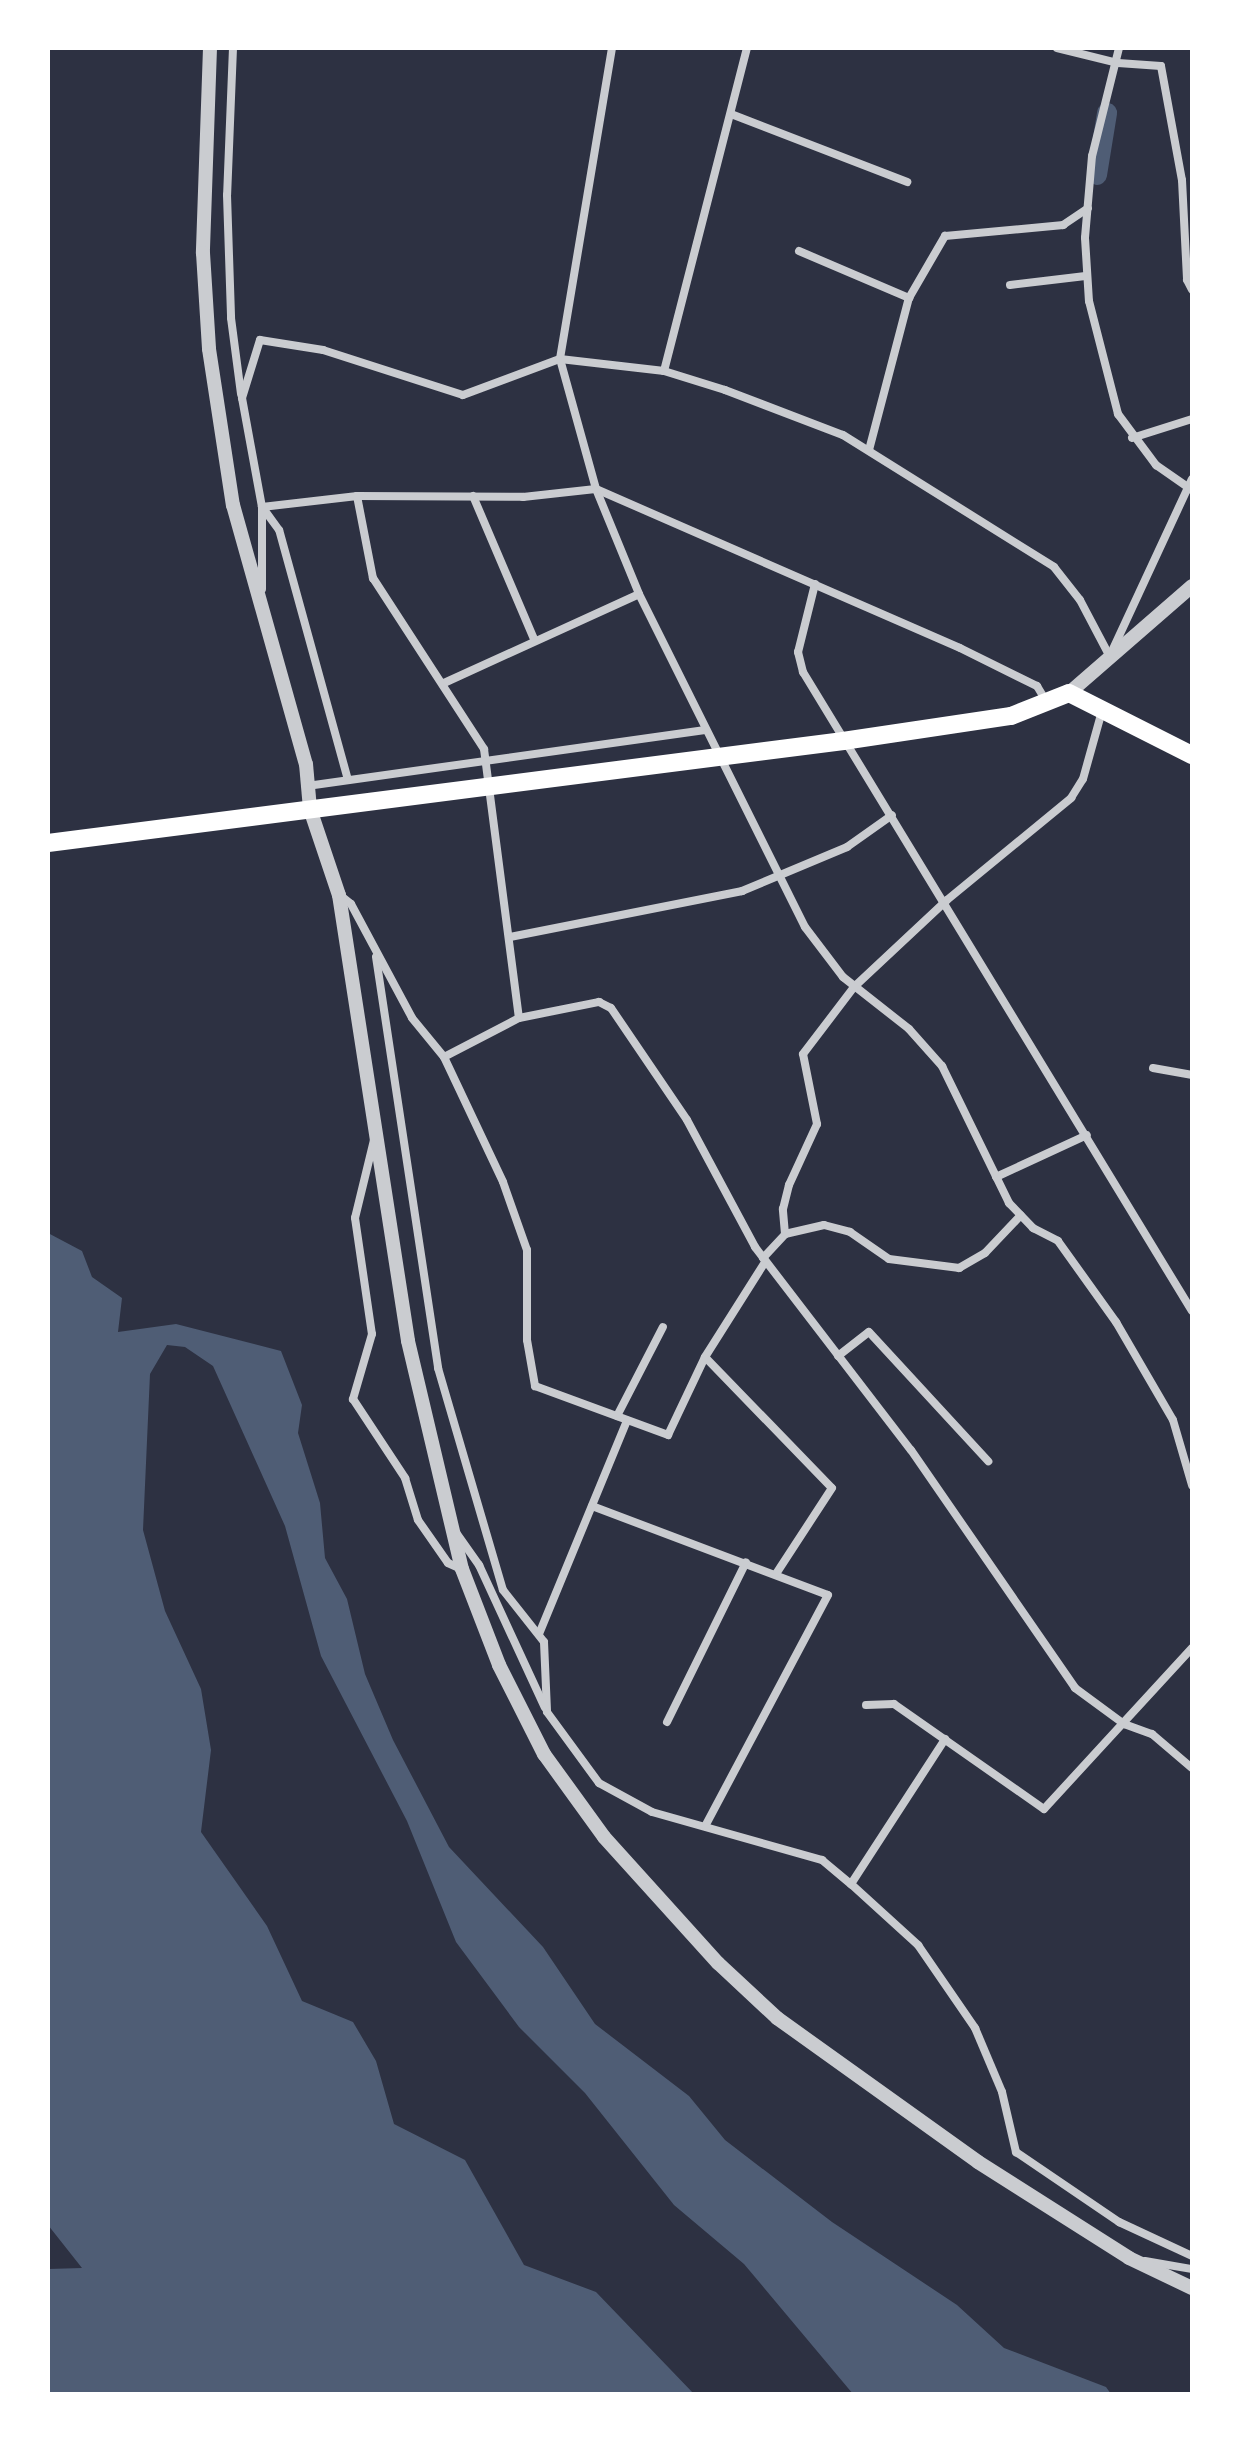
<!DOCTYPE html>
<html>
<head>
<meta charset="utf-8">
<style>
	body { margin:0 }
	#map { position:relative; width:1240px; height:2442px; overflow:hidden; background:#2d3142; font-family:"DejaVu Sans",sans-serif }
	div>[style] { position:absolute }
	.water>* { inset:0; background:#4f5d75 }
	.canal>* { height:20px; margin:-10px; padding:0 10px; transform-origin:10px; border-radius:10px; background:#4f5d75 }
	.minor>* { height:8px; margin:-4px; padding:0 4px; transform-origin:4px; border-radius:4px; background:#caccd0 }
	.tertiary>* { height:14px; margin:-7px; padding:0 7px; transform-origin:7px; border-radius:7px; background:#caccd0 }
	.primary>* { height:18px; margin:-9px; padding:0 9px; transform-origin:9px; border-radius:9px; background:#fff }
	span { translate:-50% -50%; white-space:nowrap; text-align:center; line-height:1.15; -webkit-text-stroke:8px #fff; paint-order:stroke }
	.frame { position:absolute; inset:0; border:50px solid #fff; pointer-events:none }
</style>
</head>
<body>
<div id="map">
	<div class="water">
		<i style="clip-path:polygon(48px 1233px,82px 1251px,92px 1277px,122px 1298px,118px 1332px,176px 1324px,281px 1351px,302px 1405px,298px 1433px,320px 1503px,325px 1558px,347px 1599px,365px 1674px,393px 1740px,449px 1847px,543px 1947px,595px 2024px,689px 2096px,725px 2140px,832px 2222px,957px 2305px,1004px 2348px,1106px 2387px,1111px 2394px,853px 2394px,744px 2264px,674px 2205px,585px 2093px,519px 2027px,456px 1942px,407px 1821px,321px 1656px,285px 1526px,213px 1366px,185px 1347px,167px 1345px,150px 1374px,143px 1530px,165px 1611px,201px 1689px,211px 1750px,201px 1832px,267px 1926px,302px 2001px,353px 2022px,376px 2061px,394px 2124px,465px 2160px,524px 2265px,596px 2292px,694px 2394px,48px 2394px,48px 2269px,82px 2268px,48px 2225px)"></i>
	</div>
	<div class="canal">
		<i style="left:1097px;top:175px;width:63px;rotate:-80.8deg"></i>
	</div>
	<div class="minor">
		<i style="left:233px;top:48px;width:147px;rotate:92.3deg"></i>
		<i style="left:227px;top:195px;width:123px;rotate:88.1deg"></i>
		<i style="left:231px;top:318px;width:77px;rotate:82.5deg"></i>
		<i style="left:612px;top:48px;width:315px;rotate:99.5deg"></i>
		<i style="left:560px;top:359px;width:135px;rotate:74.5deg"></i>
		<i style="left:596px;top:489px;width:113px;rotate:67.7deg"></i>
		<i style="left:639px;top:594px;width:372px;rotate:63.5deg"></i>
		<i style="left:805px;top:927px;width:63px;rotate:52.8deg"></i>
		<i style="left:843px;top:977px;width:84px;rotate:38.2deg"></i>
		<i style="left:909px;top:1029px;width:50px;rotate:48.3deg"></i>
		<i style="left:942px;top:1066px;width:153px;rotate:63.9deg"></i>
		<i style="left:1009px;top:1203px;width:35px;rotate:46deg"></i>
		<i style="left:1033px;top:1228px;width:28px;rotate:27deg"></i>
		<i style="left:1058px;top:1241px;width:100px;rotate:54.4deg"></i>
		<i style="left:1116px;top:1322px;width:113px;rotate:59.8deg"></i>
		<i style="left:1173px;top:1420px;width:68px;rotate:73.7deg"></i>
		<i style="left:1057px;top:48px;width:63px;rotate:13.8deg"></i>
		<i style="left:1118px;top:63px;width:43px;rotate:4deg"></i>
		<i style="left:1161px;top:66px;width:116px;rotate:79.6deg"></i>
		<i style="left:1182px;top:180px;width:100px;rotate:87.1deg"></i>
		<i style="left:1187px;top:280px;width:11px;rotate:63deg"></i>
		<i style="left:1119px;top:48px;width:111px;rotate:104deg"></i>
		<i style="left:1092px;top:156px;width:82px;rotate:94.9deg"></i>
		<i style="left:1085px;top:238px;width:63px;rotate:86.4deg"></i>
		<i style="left:1089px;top:301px;width:117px;rotate:75.6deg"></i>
		<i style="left:1118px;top:414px;width:64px;rotate:53.3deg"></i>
		<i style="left:1156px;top:465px;width:44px;rotate:34.8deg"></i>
		<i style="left:731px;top:114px;width:189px;rotate:21.1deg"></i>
		<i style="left:799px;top:251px;width:120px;rotate:23.1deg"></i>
		<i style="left:1010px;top:285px;width:76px;rotate:-6.8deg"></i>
		<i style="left:664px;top:371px;width:333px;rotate:-75.6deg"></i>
		<i style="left:1132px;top:438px;width:63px;rotate:-17.6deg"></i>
		<i style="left:869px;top:450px;width:157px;rotate:-75.3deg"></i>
		<i style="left:909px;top:298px;width:72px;rotate:-59.9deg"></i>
		<i style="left:945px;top:236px;width:119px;rotate:-5.3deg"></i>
		<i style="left:1063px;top:225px;width:30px;rotate:-34deg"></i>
		<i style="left:357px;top:496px;width:84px;rotate:79deg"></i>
		<i style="left:373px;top:578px;width:204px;rotate:57deg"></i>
		<i style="left:484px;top:749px;width:271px;rotate:82.6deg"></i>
		<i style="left:473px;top:496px;width:155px;rotate:66.9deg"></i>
		<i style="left:815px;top:584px;width:70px;rotate:104deg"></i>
		<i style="left:798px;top:652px;width:21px;rotate:76deg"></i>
		<i style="left:803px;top:672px;width:748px;rotate:58.67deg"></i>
		<i style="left:262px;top:589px;width:82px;rotate:-90deg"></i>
		<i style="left:262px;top:507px;width:96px;rotate:-6.6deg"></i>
		<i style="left:357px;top:496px;width:166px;rotate:0.3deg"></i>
		<i style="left:523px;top:497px;width:73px;rotate:-6.3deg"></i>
		<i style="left:596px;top:489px;width:397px;rotate:23.6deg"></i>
		<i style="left:960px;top:648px;width:86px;rotate:26.3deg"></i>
		<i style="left:1037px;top:686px;width:17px;rotate:59deg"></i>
		<i style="left:1113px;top:649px;width:187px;rotate:-65.1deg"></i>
		<i style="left:444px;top:683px;width:214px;rotate:-24.5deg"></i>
		<i style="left:348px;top:780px;width:259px;rotate:-105.4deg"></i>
		<i style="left:279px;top:530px;width:29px;rotate:-126deg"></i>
		<i style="left:262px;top:507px;width:111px;rotate:-100.4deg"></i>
		<i style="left:242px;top:398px;width:61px;rotate:-72.8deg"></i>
		<i style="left:260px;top:340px;width:64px;rotate:9deg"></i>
		<i style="left:323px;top:350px;width:147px;rotate:17.8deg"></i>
		<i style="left:463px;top:395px;width:103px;rotate:-20.4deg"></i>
		<i style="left:560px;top:359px;width:105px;rotate:6.6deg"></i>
		<i style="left:664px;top:371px;width:64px;rotate:17.3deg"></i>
		<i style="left:725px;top:390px;width:126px;rotate:20.9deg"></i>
		<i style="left:843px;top:435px;width:249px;rotate:32deg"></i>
		<i style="left:1054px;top:567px;width:42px;rotate:51.8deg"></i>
		<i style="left:1080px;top:600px;width:64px;rotate:62.2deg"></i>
		<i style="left:307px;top:786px;width:402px;rotate:-8deg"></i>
		<i style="left:340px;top:895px;width:14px;rotate:39deg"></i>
		<i style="left:351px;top:904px;width:129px;rotate:61.8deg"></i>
		<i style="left:412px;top:1018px;width:50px;rotate:50.6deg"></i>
		<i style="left:444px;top:1057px;width:85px;rotate:-27.5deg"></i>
		<i style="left:519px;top:1018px;width:82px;rotate:-11.3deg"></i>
		<i style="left:599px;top:1002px;width:13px;rotate:27deg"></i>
		<i style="left:611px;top:1008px;width:135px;rotate:55.8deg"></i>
		<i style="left:687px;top:1120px;width:144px;rotate:61.8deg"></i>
		<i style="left:755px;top:1247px;width:256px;rotate:52.5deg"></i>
		<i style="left:911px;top:1450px;width:289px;rotate:55.4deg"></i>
		<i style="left:1075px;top:1688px;width:61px;rotate:36.3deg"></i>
		<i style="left:1124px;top:1724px;width:30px;rotate:20deg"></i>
		<i style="left:1152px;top:1734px;width:52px;rotate:40.4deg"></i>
		<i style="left:510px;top:937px;width:237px;rotate:-11.2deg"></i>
		<i style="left:742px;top:891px;width:114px;rotate:-22.7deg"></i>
		<i style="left:847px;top:847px;width:55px;rotate:-35.4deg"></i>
		<i style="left:376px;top:957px;width:416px;rotate:81.4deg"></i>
		<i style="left:438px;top:1368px;width:231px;rotate:73.7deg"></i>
		<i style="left:503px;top:1590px;width:66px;rotate:51.7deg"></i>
		<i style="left:544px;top:1642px;width:70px;rotate:87.5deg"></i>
		<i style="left:547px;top:1712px;width:88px;rotate:53.8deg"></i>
		<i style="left:599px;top:1783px;width:60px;rotate:28.7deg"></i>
		<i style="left:652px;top:1812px;width:177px;rotate:15.8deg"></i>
		<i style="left:822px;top:1860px;width:38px;rotate:40deg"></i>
		<i style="left:851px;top:1884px;width:91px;rotate:42.3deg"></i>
		<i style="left:918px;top:1945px;width:101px;rotate:55.5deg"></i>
		<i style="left:975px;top:2028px;width:69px;rotate:67.1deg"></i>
		<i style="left:1002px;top:2092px;width:62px;rotate:76.9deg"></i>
		<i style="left:1016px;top:2152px;width:125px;rotate:34.2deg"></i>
		<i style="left:1119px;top:2222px;width:81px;rotate:25deg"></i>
		<i style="left:444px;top:1057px;width:138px;rotate:64.7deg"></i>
		<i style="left:503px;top:1182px;width:72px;rotate:70.6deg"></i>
		<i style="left:527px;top:1250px;width:90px;rotate:90deg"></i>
		<i style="left:527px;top:1340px;width:47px;rotate:80.1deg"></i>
		<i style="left:535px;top:1386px;width:142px;rotate:20.2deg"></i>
		<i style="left:668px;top:1435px;width:86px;rotate:-64.6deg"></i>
		<i style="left:705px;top:1357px;width:112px;rotate:-57.7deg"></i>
		<i style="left:1153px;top:1068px;width:40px;rotate:10deg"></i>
		<i style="left:374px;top:1140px;width:80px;rotate:103.7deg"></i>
		<i style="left:355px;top:1218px;width:117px;rotate:81.7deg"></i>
		<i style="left:372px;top:1334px;width:68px;rotate:106.3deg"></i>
		<i style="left:353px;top:1399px;width:95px;rotate:56.6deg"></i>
		<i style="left:405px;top:1478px;width:44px;rotate:72.8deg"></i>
		<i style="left:418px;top:1520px;width:52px;rotate:55.1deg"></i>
		<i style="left:448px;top:1563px;width:14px;rotate:25deg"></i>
		<i style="left:996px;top:1177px;width:100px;rotate:-24.8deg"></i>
		<i style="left:785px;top:1234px;width:25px;rotate:-95deg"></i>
		<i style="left:783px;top:1209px;width:25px;rotate:-76deg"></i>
		<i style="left:789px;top:1185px;width:67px;rotate:-65.3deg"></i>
		<i style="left:817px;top:1124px;width:71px;rotate:-101.3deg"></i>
		<i style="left:803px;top:1054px;width:84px;rotate:-52.7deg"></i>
		<i style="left:854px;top:987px;width:127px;rotate:-43.1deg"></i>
		<i style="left:947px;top:900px;width:161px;rotate:-39.4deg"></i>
		<i style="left:1071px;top:798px;width:22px;rotate:-58deg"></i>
		<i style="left:1083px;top:779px;width:71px;rotate:-74.4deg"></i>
		<i style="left:763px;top:1258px;width:33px;rotate:-47deg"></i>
		<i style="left:785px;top:1234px;width:40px;rotate:-13deg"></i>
		<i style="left:824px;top:1225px;width:27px;rotate:15deg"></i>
		<i style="left:850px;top:1232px;width:47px;rotate:34.7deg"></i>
		<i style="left:889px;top:1259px;width:71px;rotate:7.3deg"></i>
		<i style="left:959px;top:1268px;width:30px;rotate:-30deg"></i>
		<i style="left:985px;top:1253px;width:52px;rotate:-46.5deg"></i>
		<i style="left:838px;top:1356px;width:39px;rotate:-38deg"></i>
		<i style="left:869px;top:1332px;width:176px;rotate:47.3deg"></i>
		<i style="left:705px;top:1357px;width:182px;rotate:45.9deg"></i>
		<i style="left:832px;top:1488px;width:103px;rotate:123.1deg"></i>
		<i style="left:617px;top:1416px;width:100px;rotate:-62.7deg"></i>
		<i style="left:592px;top:1506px;width:252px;rotate:20.7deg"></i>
		<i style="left:828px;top:1595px;width:262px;rotate:118deg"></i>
		<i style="left:455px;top:1531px;width:42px;rotate:54.8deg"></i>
		<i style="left:479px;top:1565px;width:157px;rotate:65.2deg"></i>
		<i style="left:539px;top:1634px;width:231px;rotate:-67.6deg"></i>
		<i style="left:866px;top:1705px;width:28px;rotate:-2deg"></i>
		<i style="left:894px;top:1704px;width:183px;rotate:35deg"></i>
		<i style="left:1044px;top:1809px;width:219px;rotate:-47.4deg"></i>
		<i style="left:667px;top:1722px;width:178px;rotate:-63.7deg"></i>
		<i style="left:851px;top:1884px;width:173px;rotate:-57deg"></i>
		<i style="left:1145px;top:2261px;width:48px;rotate:9.7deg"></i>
	</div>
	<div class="tertiary">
		<i style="left:210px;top:48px;width:205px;rotate:92deg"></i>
		<i style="left:203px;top:253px;width:96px;rotate:86.4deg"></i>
		<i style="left:209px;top:349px;width:158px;rotate:81.3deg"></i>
		<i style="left:233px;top:505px;width:269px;rotate:74.3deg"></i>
		<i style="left:306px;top:764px;width:45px;rotate:84.9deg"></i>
		<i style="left:310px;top:809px;width:91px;rotate:71.4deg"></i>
		<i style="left:339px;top:895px;width:451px;rotate:81.2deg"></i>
		<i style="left:408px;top:1341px;width:234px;rotate:76.7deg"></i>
		<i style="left:462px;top:1569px;width:103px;rotate:68.9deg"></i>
		<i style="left:499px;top:1665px;width:100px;rotate:63.2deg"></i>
		<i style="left:544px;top:1754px;width:102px;rotate:54.1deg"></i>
		<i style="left:604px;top:1837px;width:170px;rotate:47.9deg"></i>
		<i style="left:718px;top:1963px;width:81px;rotate:43deg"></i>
		<i style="left:777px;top:2018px;width:247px;rotate:35.6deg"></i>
		<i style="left:978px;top:2162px;width:179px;rotate:32.4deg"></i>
		<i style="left:1129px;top:2258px;width:70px;rotate:25.5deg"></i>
		<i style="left:1069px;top:693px;width:163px;rotate:-41deg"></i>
	</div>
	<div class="primary">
		<i style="left:48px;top:843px;width:802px;rotate:-7.31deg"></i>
		<i style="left:843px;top:741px;width:170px;rotate:-8.5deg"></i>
		<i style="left:1011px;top:716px;width:62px;rotate:-21.6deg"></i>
		<i style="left:1069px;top:693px;width:138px;rotate:26.8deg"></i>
	</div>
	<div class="frame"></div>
</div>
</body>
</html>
